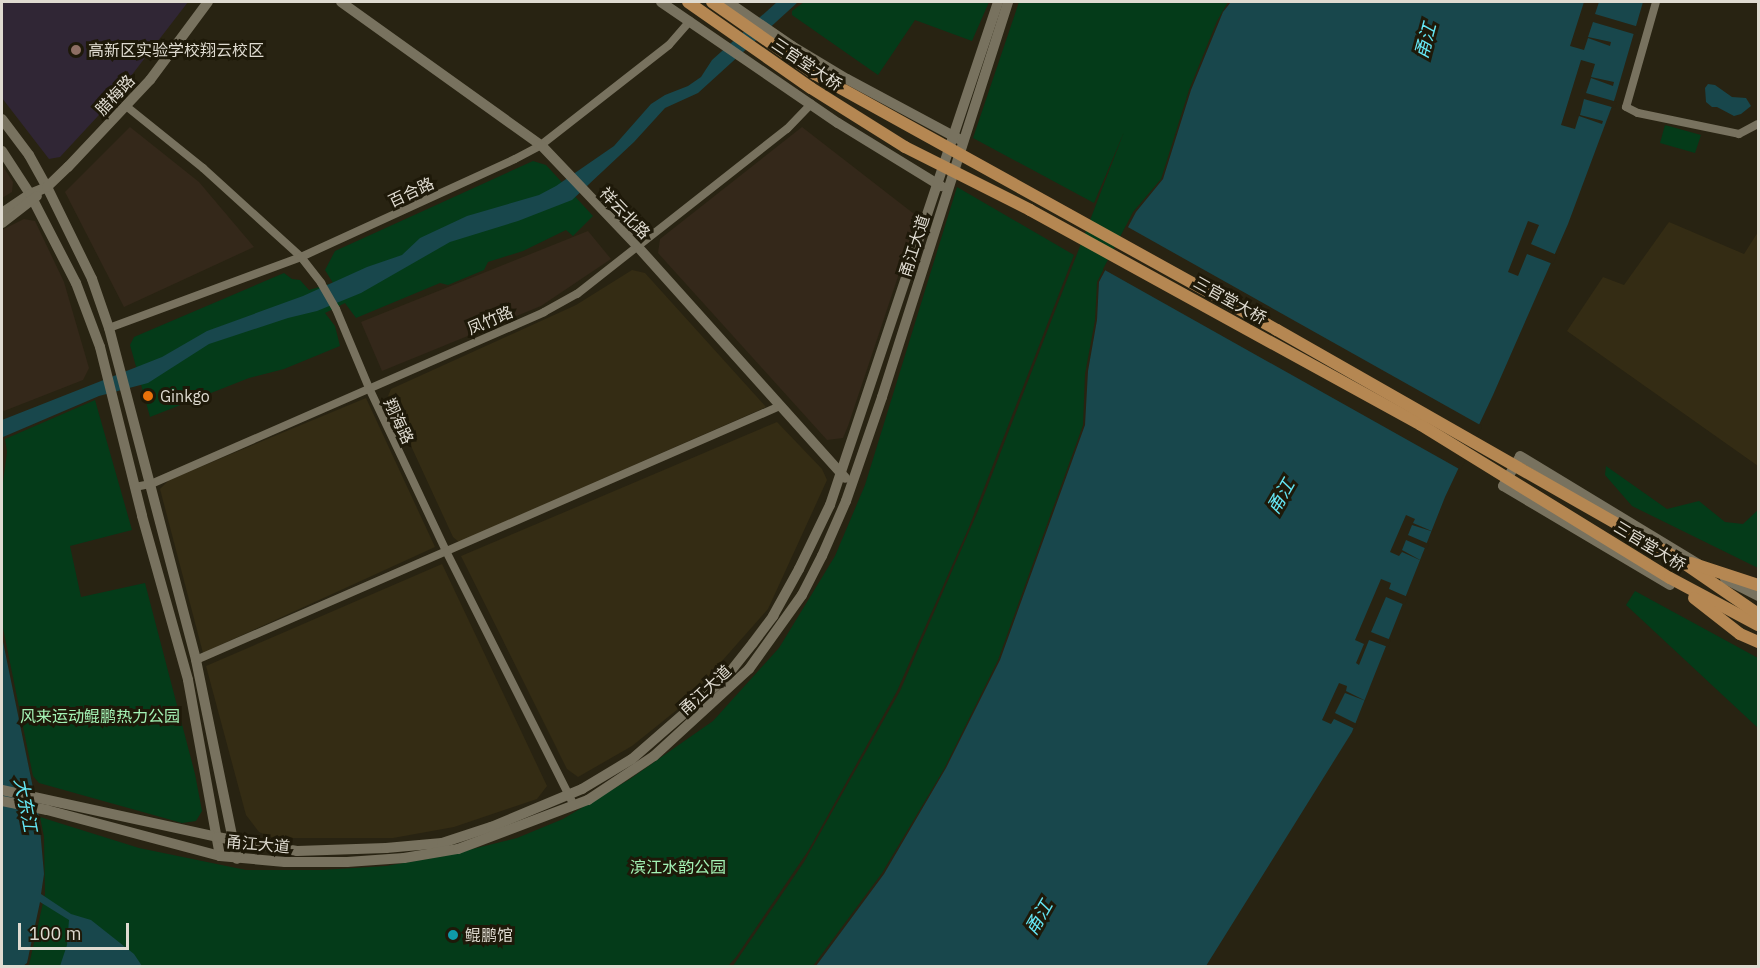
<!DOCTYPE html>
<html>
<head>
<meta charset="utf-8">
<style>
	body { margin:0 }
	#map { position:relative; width:1760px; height:968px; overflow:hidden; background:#282312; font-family:"IBM Plex Sans","Noto Sans SC",sans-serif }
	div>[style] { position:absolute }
	.commercial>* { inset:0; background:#34281a }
	.built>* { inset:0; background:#342c14 }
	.education>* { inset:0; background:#302635 }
	.green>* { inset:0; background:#043b19 }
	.water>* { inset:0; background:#18474c }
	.pier>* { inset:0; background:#282312 }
	.street>* { height:8px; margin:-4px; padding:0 4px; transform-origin:4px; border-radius:4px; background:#78725f }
	.secondary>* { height:10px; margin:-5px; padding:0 5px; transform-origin:5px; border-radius:5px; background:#78725f }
	.primary>* { height:12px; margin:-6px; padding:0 6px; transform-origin:6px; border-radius:6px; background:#b58752 }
	.dots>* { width:16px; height:16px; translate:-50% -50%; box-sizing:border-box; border:3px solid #1e1909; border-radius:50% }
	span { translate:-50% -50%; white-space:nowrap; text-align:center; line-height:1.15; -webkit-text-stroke:6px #1e1909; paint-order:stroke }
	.poi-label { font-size:16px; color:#dfdbd1 }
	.left { translate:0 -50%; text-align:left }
	.street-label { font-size:16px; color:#dfdbd1 }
	.park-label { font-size:16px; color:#a4f3b5 }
	.water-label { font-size:18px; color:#65e7f5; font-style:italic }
	.frame { position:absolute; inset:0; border:3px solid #dfdbd1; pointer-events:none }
	.scale { position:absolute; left:18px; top:923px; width:111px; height:27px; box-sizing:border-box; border:3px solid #dfdbd1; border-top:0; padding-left:8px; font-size:18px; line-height:21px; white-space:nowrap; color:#dfdbd1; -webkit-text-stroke:4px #1e1909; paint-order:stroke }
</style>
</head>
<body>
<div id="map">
	<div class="commercial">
		<i style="clip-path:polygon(130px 127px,199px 182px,254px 247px,124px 307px,65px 192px)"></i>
		<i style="clip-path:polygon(802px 127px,918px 217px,848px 426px,843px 438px,827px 440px,658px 253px,660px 239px)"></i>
		<i style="clip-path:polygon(2px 165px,13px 182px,12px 192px,2px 198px)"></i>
		<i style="clip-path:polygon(24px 219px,35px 221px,64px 282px,89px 368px,83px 380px,4px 411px,2px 409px,2px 230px)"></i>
		<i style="clip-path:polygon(588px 231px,611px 259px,541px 306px,382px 371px,361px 322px)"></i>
	</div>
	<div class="built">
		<i style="clip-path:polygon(1669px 222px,1744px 254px,1758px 232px,1758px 466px,1567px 331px,1603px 277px,1624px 285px)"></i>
		<i style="clip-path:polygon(632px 270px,645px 273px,766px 407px,459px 542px,453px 537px,388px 396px,391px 389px,576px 305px)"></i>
		<i style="clip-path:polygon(366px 398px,435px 547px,203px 653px,160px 489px,169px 480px)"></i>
		<i style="clip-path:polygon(777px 422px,822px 469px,827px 480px,768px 609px,683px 705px,632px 746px,578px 777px,567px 769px,461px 556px)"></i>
		<i style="clip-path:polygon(442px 564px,547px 786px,537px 799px,454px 827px,393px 838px,273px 838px,259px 832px,246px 815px,206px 666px)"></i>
	</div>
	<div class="education">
		<i style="clip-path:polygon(2px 2px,188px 2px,111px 102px,60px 157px,49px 159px,2px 98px)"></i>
	</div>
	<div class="green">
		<i style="clip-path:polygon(804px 2px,989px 2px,972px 41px,915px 20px,878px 75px,792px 15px,792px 11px)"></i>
		<i style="clip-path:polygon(1019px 2px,1228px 2px,1217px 21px,1189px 90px,1161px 179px,1133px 212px,1097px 282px,1095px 320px,1085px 374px,1083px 425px,998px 660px,944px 769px,882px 873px,813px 966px,733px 966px,804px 862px,900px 691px,978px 511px,1124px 132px,1094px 203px,973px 138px)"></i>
		<i style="clip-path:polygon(1665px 125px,1701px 135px,1695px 153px,1660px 143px)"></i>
		<i style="clip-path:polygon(533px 161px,546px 165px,593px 216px,573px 236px,566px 230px,523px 251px,488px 262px,484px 270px,448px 285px,440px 283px,356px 318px,345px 303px,325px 313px,335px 326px,340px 346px,284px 369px,249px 378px,150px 417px,130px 345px,134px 337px,284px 273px,292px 279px,300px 280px,309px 290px,333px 283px,325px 270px,335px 251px)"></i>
		<i style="clip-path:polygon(957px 187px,1074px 255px,969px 527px,897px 691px,808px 851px,736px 957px,728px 966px,25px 966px,29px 965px,45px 894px,44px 837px,40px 817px,139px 848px,246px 870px,322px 870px,386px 866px,444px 856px,517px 838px,563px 819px,630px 779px,713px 721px,779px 648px,835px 556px,865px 485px)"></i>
		<i style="clip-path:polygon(95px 400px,132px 530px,70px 546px,81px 597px,145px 583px,195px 774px,202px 811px,196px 821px,182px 823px,39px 783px,33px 776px,2px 623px,2px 490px,7px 452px,5px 439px)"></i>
		<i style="clip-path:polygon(1606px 466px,1667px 509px,1699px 501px,1725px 522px,1743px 524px,1758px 510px,1758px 568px,1632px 506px,1605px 475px)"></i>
		<i style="clip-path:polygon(1635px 591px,1758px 658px,1758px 728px,1626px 605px)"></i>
	</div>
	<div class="water">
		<i style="clip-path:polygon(777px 2px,798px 2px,698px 93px,665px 108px,634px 142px,572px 200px,518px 221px,450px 242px,361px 293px,317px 311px,288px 318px,209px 344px,148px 383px,99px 396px,3px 437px,2px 481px,2px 420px,162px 357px,207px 331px,303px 296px,367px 267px,402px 255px,420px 238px,467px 216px,539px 195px,556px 186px,614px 146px,651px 104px,665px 95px,688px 86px,701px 77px,712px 60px)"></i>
		<i style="clip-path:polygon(1231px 2px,1643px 2px,1615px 98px,1568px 224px,1493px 395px,1445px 497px,1352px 732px,1206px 966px,816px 966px,884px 874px,946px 768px,1000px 660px,1085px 425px,1088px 371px,1097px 320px,1099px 282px,1136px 212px,1163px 179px,1191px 90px,1223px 12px)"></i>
		<i style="clip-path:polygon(1708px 84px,1715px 85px,1732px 97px,1746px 98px,1751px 106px,1741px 114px,1734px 116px,1717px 107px,1712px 107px,1706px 102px,1705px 88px)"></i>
		<i style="clip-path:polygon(2px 637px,39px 817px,44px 874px,41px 894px,71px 914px,91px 920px,134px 954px,142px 966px,60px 966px,67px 945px,69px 920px,40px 902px,27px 963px,23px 966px,2px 966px)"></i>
	</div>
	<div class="pier">
		<i style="clip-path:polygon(1584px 2px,1599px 2px,1595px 14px,1639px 27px,1637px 35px,1593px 22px,1588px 37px,1611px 42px,1610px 46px,1588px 38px,1584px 50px,1570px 46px)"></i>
		<i style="clip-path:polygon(1581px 60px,1595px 64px,1591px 77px,1614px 82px,1613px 86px,1591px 78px,1586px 93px,1617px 102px,1615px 108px,1584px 99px,1580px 115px,1603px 121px,1602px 124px,1579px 116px,1575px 129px,1561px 125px)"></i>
		<i style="clip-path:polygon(1528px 221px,1539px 225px,1531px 244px,1557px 255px,1553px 264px,1527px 254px,1518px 276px,1508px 272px)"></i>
		<i style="clip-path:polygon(1126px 226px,1482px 426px,1461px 470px,1103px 269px)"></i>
		<i style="clip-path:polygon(1406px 515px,1415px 519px,1413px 523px,1434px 532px,1412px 525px,1408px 535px,1429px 544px,1427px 549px,1406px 540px,1402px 550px,1422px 561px,1402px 552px,1399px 556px,1390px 552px)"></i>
		<i style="clip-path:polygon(1381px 579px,1391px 583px,1389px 589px,1408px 597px,1405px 605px,1386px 597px,1371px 632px,1391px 640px,1388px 647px,1369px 640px,1359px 665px,1356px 663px,1364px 644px,1355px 640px)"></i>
		<i style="clip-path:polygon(1339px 683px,1347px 686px,1346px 691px,1366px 701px,1345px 693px,1335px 713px,1357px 724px,1355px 729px,1334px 719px,1331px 724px,1322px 720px)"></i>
	</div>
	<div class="street">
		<i style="left:1656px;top:2px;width:109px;rotate:105.9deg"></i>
		<i style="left:1626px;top:107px;width:13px;rotate:27deg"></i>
		<i style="left:1638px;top:113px;width:103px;rotate:11.7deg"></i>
		<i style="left:1739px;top:134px;width:21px;rotate:-28deg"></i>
		<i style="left:126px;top:106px;width:99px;rotate:38.8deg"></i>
		<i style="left:203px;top:168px;width:132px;rotate:42.2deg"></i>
		<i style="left:301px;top:257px;width:33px;rotate:52deg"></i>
		<i style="left:321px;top:283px;width:30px;rotate:60deg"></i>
		<i style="left:336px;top:309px;width:86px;rotate:67.3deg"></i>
		<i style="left:369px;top:388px;width:180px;rotate:64.7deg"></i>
		<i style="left:446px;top:551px;width:285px;rotate:63.3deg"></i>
		<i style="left:109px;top:328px;width:205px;rotate:-20.3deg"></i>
		<i style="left:301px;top:257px;width:235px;rotate:-24.6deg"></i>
		<i style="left:515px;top:159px;width:30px;rotate:-28deg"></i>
		<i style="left:541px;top:145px;width:162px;rotate:-38deg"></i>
		<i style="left:669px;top:45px;width:32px;rotate:-49deg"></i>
		<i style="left:135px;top:487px;width:16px;rotate:-11deg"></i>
		<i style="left:151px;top:484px;width:429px;rotate:-23.6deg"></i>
		<i style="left:544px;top:312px;width:38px;rotate:-29deg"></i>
		<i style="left:577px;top:294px;width:267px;rotate:-38.2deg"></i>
		<i style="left:787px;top:129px;width:35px;rotate:-46deg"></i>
		<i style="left:196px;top:660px;width:637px;rotate:-23.51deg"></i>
	</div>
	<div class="secondary">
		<i style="left:341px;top:2px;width:246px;rotate:35.6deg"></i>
		<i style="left:541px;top:145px;width:141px;rotate:46.4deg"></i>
		<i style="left:638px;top:247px;width:310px;rotate:48.1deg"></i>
		<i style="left:661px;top:2px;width:214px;rotate:34.4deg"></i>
		<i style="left:838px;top:123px;width:121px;rotate:31.5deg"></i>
		<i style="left:728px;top:2px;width:78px;rotate:34.5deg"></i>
		<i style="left:792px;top:46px;width:64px;rotate:31deg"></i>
		<i style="left:847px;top:79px;width:127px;rotate:28.2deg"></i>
		<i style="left:2px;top:119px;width:45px;rotate:53.1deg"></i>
		<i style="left:29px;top:155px;width:37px;rotate:61deg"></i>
		<i style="left:47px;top:187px;width:102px;rotate:63.9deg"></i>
		<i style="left:92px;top:279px;width:52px;rotate:70.9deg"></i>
		<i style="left:109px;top:328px;width:343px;rotate:75.3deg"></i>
		<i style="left:196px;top:660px;width:203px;rotate:78.4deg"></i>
		<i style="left:2px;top:151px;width:51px;rotate:56.9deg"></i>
		<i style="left:30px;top:194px;width:100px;rotate:62.7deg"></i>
		<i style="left:76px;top:283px;width:68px;rotate:69.4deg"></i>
		<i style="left:100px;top:347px;width:174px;rotate:76deg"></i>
		<i style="left:142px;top:516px;width:170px;rotate:74.3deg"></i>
		<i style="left:188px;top:680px;width:179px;rotate:79.7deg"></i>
		<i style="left:2px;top:213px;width:34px;rotate:-34deg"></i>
		<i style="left:30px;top:194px;width:18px;rotate:-22deg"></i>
		<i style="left:47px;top:187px;width:29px;rotate:-44deg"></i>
		<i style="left:68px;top:167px;width:120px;rotate:-46.7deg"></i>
		<i style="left:150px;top:80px;width:97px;rotate:-53.4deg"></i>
		<i style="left:2px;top:223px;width:44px;rotate:-37.6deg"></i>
		<i style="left:1725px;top:579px;width:37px;rotate:27deg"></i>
		<i style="left:1670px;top:585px;width:194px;rotate:-149.3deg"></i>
		<i style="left:1503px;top:486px;width:34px;rotate:-60deg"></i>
		<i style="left:1520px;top:456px;width:208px;rotate:31.2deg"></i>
		<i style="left:2px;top:790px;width:220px;rotate:12.3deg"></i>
		<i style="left:217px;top:837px;width:81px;rotate:9.9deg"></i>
		<i style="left:297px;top:851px;width:89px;rotate:-1.9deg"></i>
		<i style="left:386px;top:848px;width:56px;rotate:-5.1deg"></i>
		<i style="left:442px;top:843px;width:52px;rotate:-18.1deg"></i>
		<i style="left:491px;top:827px;width:99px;rotate:-22.7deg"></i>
		<i style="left:582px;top:789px;width:58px;rotate:-31deg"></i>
		<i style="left:632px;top:759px;width:125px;rotate:-41.1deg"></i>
		<i style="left:726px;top:677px;width:43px;rotate:-51.5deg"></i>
		<i style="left:753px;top:643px;width:34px;rotate:-53deg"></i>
		<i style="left:773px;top:616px;width:54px;rotate:-61deg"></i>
		<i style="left:799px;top:569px;width:71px;rotate:-64.2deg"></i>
		<i style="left:830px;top:505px;width:530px;rotate:-71.53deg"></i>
		<i style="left:2px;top:801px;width:46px;rotate:11.3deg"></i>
		<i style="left:47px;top:810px;width:179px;rotate:14.9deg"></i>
		<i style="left:220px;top:856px;width:65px;rotate:5.3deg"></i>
		<i style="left:285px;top:862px;width:62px"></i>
		<i style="left:347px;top:862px;width:57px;rotate:-4deg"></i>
		<i style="left:404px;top:858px;width:55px;rotate:-9.5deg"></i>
		<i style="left:458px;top:849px;width:139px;rotate:-20.7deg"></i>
		<i style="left:588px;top:800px;width:79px;rotate:-33.7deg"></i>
		<i style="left:654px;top:756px;width:129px;rotate:-42.5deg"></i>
		<i style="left:749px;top:669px;width:91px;rotate:-54.4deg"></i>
		<i style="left:802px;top:595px;width:44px;rotate:-62.9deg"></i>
		<i style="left:822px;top:556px;width:60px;rotate:-66.4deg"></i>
		<i style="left:846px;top:501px;width:110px;rotate:-70.9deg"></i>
		<i style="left:882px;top:397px;width:415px;rotate:-72.3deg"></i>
	</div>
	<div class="primary">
		<i style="left:688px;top:2px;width:150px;rotate:35deg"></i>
		<i style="left:811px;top:88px;width:111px;rotate:32.1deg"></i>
		<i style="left:905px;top:147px;width:140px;rotate:26.7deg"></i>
		<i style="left:1030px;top:210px;width:446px;rotate:28.8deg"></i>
		<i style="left:1421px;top:425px;width:292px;rotate:31.6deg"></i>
		<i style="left:1670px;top:578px;width:100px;rotate:28.1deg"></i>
		<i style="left:712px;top:2px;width:126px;rotate:35deg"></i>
		<i style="left:815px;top:74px;width:528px;rotate:28.99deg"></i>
		<i style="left:1277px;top:330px;width:462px;rotate:29.7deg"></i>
		<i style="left:1678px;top:559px;width:97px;rotate:34.5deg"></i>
		<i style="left:1691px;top:563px;width:71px;rotate:18.2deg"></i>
		<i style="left:1694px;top:598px;width:58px;rotate:38deg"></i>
		<i style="left:1740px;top:634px;width:20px;rotate:24deg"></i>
	</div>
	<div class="dots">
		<i style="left:76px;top:50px;background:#8d6e63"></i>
		<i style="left:148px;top:396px;background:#e8710a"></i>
		<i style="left:453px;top:935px;background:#0f9aa8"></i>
	</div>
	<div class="poi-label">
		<span class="left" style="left:88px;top:50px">高新区实验学校翔云校区</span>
		<span class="left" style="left:160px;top:396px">Ginkgo</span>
		<span class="left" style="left:465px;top:935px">鲲鹏馆</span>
	</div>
	<div class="street-label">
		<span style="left:807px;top:64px;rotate:34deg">三官堂大桥</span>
		<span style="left:115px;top:95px;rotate:-47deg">腊梅路</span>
		<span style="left:411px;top:192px;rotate:-25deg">百合路</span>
		<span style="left:625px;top:213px;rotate:46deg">祥云北路</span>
		<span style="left:914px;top:246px;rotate:-72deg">甬江大道</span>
		<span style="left:1230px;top:300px;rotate:29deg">三官堂大桥</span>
		<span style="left:490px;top:320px;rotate:-23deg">凤竹路</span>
		<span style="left:399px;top:421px;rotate:65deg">翔海路</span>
		<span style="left:1650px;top:546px;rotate:31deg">三官堂大桥</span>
		<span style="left:705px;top:690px;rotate:-43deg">甬江大道</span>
		<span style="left:258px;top:844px;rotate:5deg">甬江大道</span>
	</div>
	<div class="park-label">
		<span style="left:100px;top:716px">风来运动鲲鹏热力公园</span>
		<span style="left:678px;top:867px">滨江水韵公园</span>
	</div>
	<div class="water-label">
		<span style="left:1426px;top:41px;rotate:-75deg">甬江</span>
		<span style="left:1281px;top:497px;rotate:-60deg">甬江</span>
		<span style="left:25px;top:805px;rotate:79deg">大东江</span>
		<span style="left:1039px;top:918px;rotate:-60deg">甬江</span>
	</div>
	<div class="frame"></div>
	<div class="scale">100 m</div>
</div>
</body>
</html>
